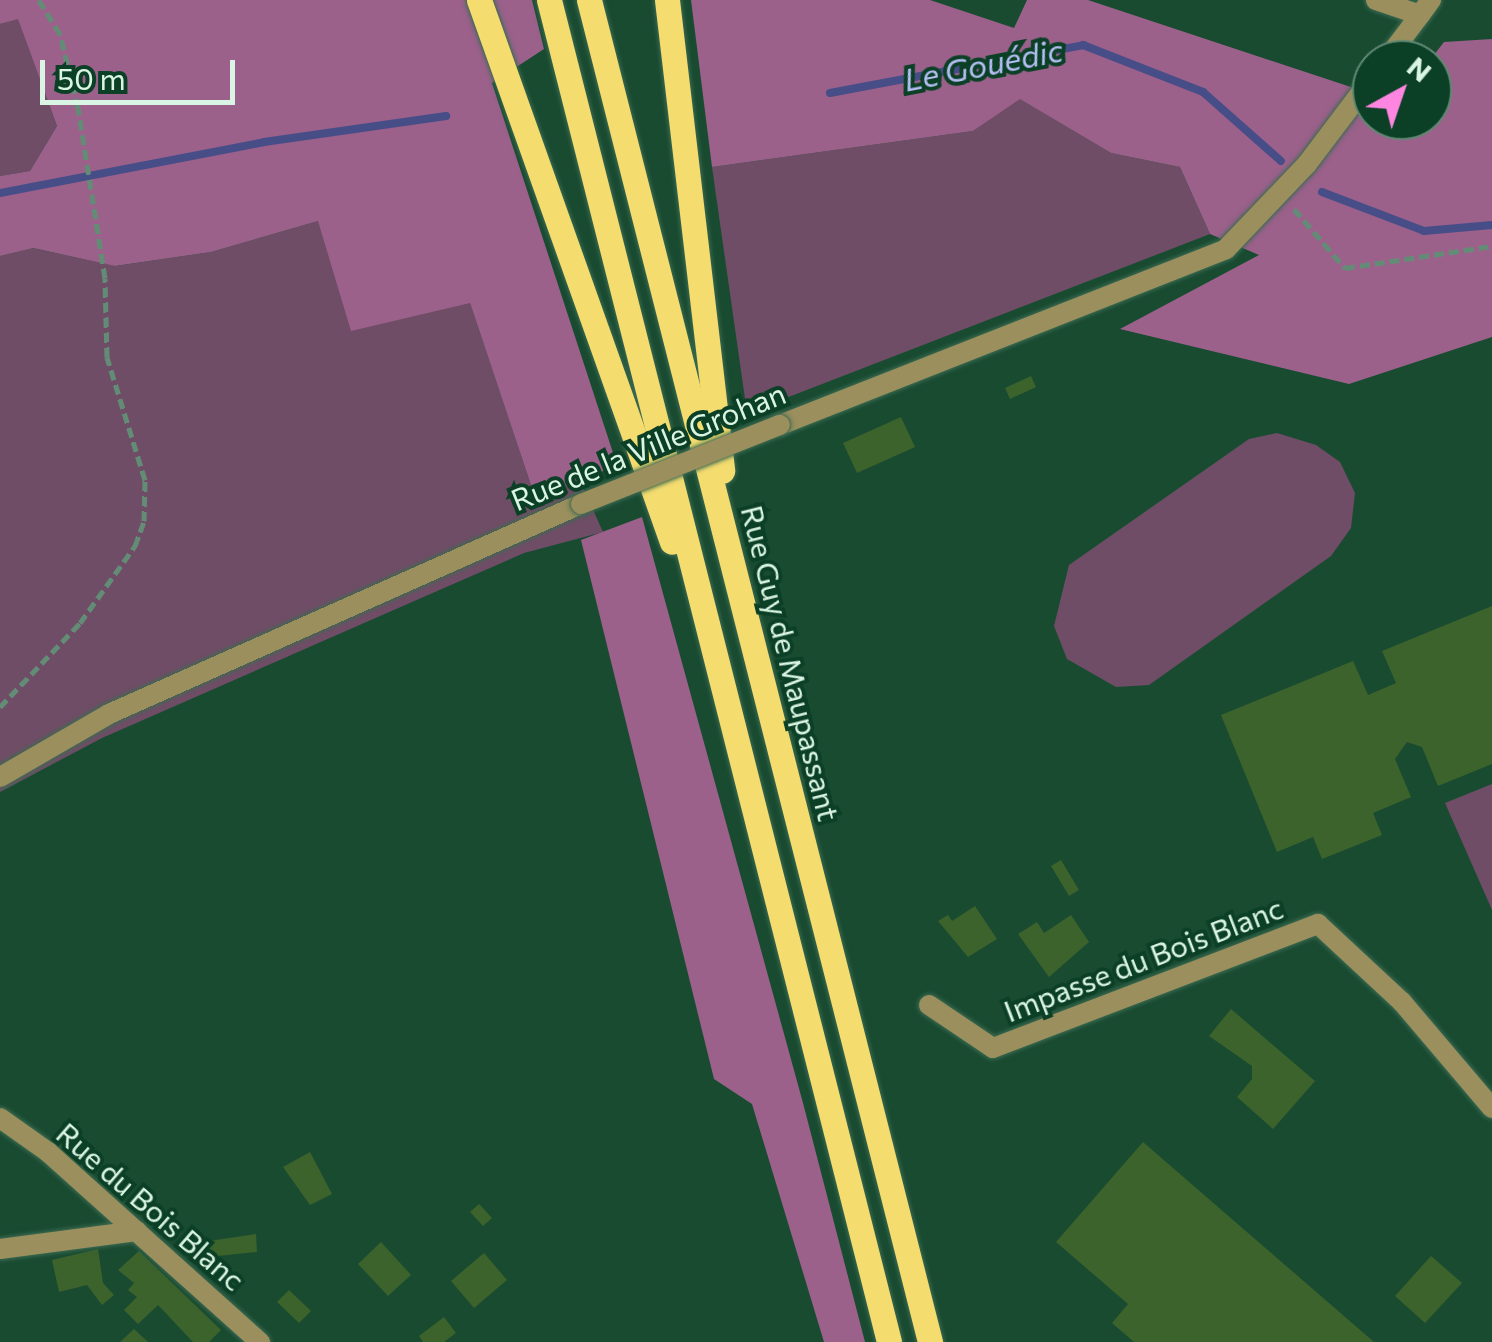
<!DOCTYPE html>
<html>
<head>
<meta charset="utf-8">
<style>
	body { margin:0 }
	#map { position:relative; width:1492px; height:1342px; overflow:hidden; background:#194b31; font-family:Commissioner,sans-serif }
	div>[style] { position:absolute }
	.green>* { inset:0; background:#704d66 }
	.forest>* { inset:0; background:#9b618b }
	.stream>* { height:8px; margin:-4px; padding:0 4px; transform-origin:4px; border-radius:4px; background:#474d87 }
	.building>* { inset:0; background:#3c632c }
	.path>* { height:5px; margin-top:-2.5px; transform-origin:0; background:repeating-linear-gradient(90deg,#638c76 0 10px,transparent 0 15px) }
	.roads { filter:drop-shadow(0 0 2px #3c6a51) drop-shadow(0 0 2px #3c6a51) }
	.minor>* { height:20px; margin:-10px; padding:0 10px; transform-origin:10px; border-radius:10px; background:#9a8f5d }
	.tertiary>* { height:20px; margin:-10px; padding:0 10px; transform-origin:10px; border-radius:10px; background:#9a8f5d }
	.primary>* { height:25px; margin:-12.5px; padding:0 12.5px; transform-origin:12.5px; border-radius:12.5px; background:#f4dc6f }
	.bridges { filter:drop-shadow(0 0 2px #3c6a51) drop-shadow(0 0 2px #3c6a51) }
	.tertiary-bridge>* { height:20px; margin:-10px; padding:0 10px; transform-origin:10px; border-radius:10px; background:#9a8f5d }
	span { translate:-50% -50%; white-space:nowrap; text-align:center; line-height:1.15; -webkit-text-stroke:8px #0c4026; paint-order:stroke }
	.street-label { font-size:30px; color:#dbf5e4 }
	.water-label { font-size:32px; color:#b5bef3; font-style:italic }
	.north { position:absolute; left:1352px; top:40px; width:100px; height:100px; box-sizing:border-box; background:#0c4026; border:2px solid #5f8872; border-radius:50%; rotate:40deg; font-size:28px; font-weight:700; line-height:40px; text-align:center; color:#dbf5e4 }
	.north::after { content:''; display:block; margin:auto; width:35px; height:45px; background:#fe86e1; clip-path:polygon(50% 0,100% 100%,50% 72%,0 100%) }
	.scale { position:absolute; left:40px; top:60px; width:195px; height:45px; box-sizing:border-box; border:5px solid #dbf5e4; border-top:0; padding-left:12px; font-size:30px; line-height:35px; white-space:nowrap; color:#dbf5e4; -webkit-text-stroke:8px #0c4026; paint-order:stroke }
</style>
</head>
<body>
<div id="map">
	<div class="green">
		<i style="clip-path:polygon(18px 18px,57px 126px,30px 171px,0 176px,0 24px)"></i>
		<i style="clip-path:polygon(1019px 98px,1111px 153px,1180px 167px,1210px 234px,747px 413px,712px 167px,973px 131px)"></i>
		<i style="clip-path:polygon(318px 221px,470px 303px,536px 500px,580px 481px,603px 532px,524px 553px,412px 602px,102px 738px,0 792px,0 256px,32px 248px,116px 266px,211px 252px)"></i>
		<i style="clip-path:polygon(1277px 433px,1316px 445px,1340px 462px,1355px 493px,1351px 528px,1331px 556px,1149px 685px,1116px 687px,1067px 659px,1054px 626px,1069px 565px,1249px 439px)"></i>
		<i style="clip-path:polygon(1492px 784px,1492px 910px,1445px 803px)"></i>
	</div>
	<div class="forest">
		<i style="clip-path:polygon(0 0,532px 0,544px 49px,492px 83px,617px 465px,536px 500px,470px 303px,351px 331px,318px 221px,211px 252px,115px 266px,33px 248px,0 256px,0 176px,30px 171px,57px 126px,18px 19px,0 24px)"></i>
		<i style="clip-path:polygon(691px 0,930px 0,1014px 28px,1027px 0,1088px 0,1372px 94px,1372px 120px,1432px 120px,1430px 60px,1444px 42px,1492px 39px,1492px 337px,1349px 384px,1120px 329px,1259px 255px,1210px 234px,1180px 167px,1111px 153px,1020px 99px,973px 131px,712px 167px)"></i>
		<i style="clip-path:polygon(642px 517px,803px 1103px,865px 1342px,824px 1342px,752px 1104px,714px 1079px,581px 540px)"></i>
	</div>
	<div class="stream">
		<i style="left:830px;top:93px;width:258px;rotate:-10.7deg"></i>
		<i style="left:1083px;top:45px;width:129px;rotate:21.4deg"></i>
		<i style="left:1203px;top:92px;width:104px;rotate:41.5deg"></i>
		<i style="left:1322px;top:192px;width:109px;rotate:20.9deg"></i>
		<i style="left:1424px;top:231px;width:68px;rotate:-5deg"></i>
		<i style="left:0;top:193px;width:269px;rotate:-10.9deg"></i>
		<i style="left:264px;top:142px;width:184px;rotate:-8.1deg"></i>
	</div>
	<div class="building">
		<i style="clip-path:polygon(1031px 376px,1036px 387px,1010px 399px,1005px 388px)"></i>
		<i style="clip-path:polygon(901px 417px,915px 447px,857px 473px,843px 443px)"></i>
		<i style="clip-path:polygon(1492px 606px,1492px 764px,1438px 786px,1422px 747px,1407px 742px,1395px 759px,1411px 797px,1373px 813px,1382px 835px,1322px 859px,1313px 837px,1277px 852px,1221px 715px,1353px 661px,1368px 695px,1396px 683px,1382px 651px)"></i>
		<i style="clip-path:polygon(1061px 860px,1079px 890px,1069px 896px,1051px 866px)"></i>
		<i style="clip-path:polygon(975px 906px,997px 939px,968px 957px,938px 921px,948px 915px,952px 921px)"></i>
		<i style="clip-path:polygon(1071px 915px,1089px 942px,1049px 977px,1018px 934px,1037px 922px,1044px 933px)"></i>
		<i style="clip-path:polygon(1231px 1009px,1315px 1081px,1273px 1129px,1237px 1097px,1252px 1079px,1252px 1066px,1209px 1036px)"></i>
		<i style="clip-path:polygon(1143px 1142px,1374px 1342px,1134px 1342px,1112px 1323px,1128px 1304px,1056px 1242px)"></i>
		<i style="clip-path:polygon(310px 1152px,332px 1194px,310px 1205px,283px 1167px)"></i>
		<i style="clip-path:polygon(479px 1204px,492px 1218px,483px 1226px,470px 1212px)"></i>
		<i style="clip-path:polygon(256px 1234px,257px 1252px,198px 1258px,196px 1243px)"></i>
		<i style="clip-path:polygon(381px 1242px,411px 1275px,388px 1296px,358px 1264px)"></i>
		<i style="clip-path:polygon(98px 1249px,103px 1283px,114px 1295px,102px 1305px,87px 1285px,59px 1292px,52px 1260px)"></i>
		<i style="clip-path:polygon(139px 1251px,221px 1330px,209px 1342px,193px 1342px,158px 1305px,138px 1324px,124px 1310px,137px 1297px,128px 1290px,134px 1283px,118px 1270px)"></i>
		<i style="clip-path:polygon(484px 1253px,507px 1280px,474px 1308px,451px 1281px)"></i>
		<i style="clip-path:polygon(1431px 1256px,1462px 1283px,1425px 1323px,1395px 1296px)"></i>
		<i style="clip-path:polygon(289px 1290px,311px 1311px,299px 1323px,277px 1302px)"></i>
		<i style="clip-path:polygon(444px 1317px,456px 1333px,444px 1342px,423px 1342px,419px 1336px)"></i>
		<i style="clip-path:polygon(134px 1329px,148px 1342px,120px 1342px)"></i>
	</div>
	<div class="path">
		<i style="left:1294px;top:209px;width:78px;rotate:49.2deg"></i>
		<i style="left:1345px;top:268px;width:149px;rotate:-8.5deg"></i>
		<i style="left:0;top:707px;width:116px;rotate:-46.4deg"></i>
		<i style="left:80px;top:623px;width:95px;rotate:-54.5deg"></i>
		<i style="left:135px;top:546px;width:27px;rotate:-70deg"></i>
		<i style="left:144px;top:521px;width:41px;rotate:-88.6deg"></i>
		<i style="left:145px;top:480px;width:129px;rotate:-107.2deg"></i>
		<i style="left:107px;top:357px;width:79px;rotate:-91.5deg"></i>
		<i style="left:105px;top:278px;width:172px;rotate:-99deg"></i>
		<i style="left:78px;top:108px;width:76px;rotate:-103.7deg"></i>
		<i style="left:60px;top:34px;width:40px;rotate:-122deg"></i>
	</div>
	<div class="roads">
		<div class="minor">
			<i style="left:1376px;top:0;width:46px;rotate:18.8deg"></i>
			<i style="left:1420px;top:15px;width:19px;rotate:-54deg"></i>
			<i style="left:929px;top:1005px;width:77px;rotate:33.9deg"></i>
			<i style="left:993px;top:1048px;width:348px;rotate:-20.9deg"></i>
			<i style="left:1318px;top:924px;width:115px;rotate:42.9deg"></i>
			<i style="left:1402px;top:1002px;width:139px;rotate:49.7deg"></i>
			<i style="left:0;top:1118px;width:59px;rotate:35.3deg"></i>
			<i style="left:48px;top:1152px;width:285px;rotate:41.9deg"></i>
			<i style="left:0;top:1249px;width:138px;rotate:-7.5deg"></i>
		</div>
		<div class="tertiary">
			<i style="left:1386px;top:60px;width:56px;rotate:-52.9deg"></i>
			<i style="left:780px;top:425px;width:479px;rotate:-21.5deg"></i>
			<i style="left:1226px;top:249px;width:117px;rotate:-46.4deg"></i>
			<i style="left:1307px;top:164px;width:108px;rotate:-52.9deg"></i>
			<i style="left:0;top:777px;width:126px;rotate:-30deg"></i>
			<i style="left:109px;top:714px;width:517px;rotate:-23.99deg"></i>
		</div>
		<div class="primary">
			<i style="left:479px;top:0;width:575px;rotate:70.4deg"></i>
			<i style="left:549px;top:0;width:1384px;rotate:75.78deg"></i>
			<i style="left:589px;top:0;width:1385px;rotate:75.74deg"></i>
			<i style="left:667px;top:0;width:474px;rotate:83.3deg"></i>
		</div>
	</div>
	<div class="bridges">
		<div class="tertiary-bridge">
			<i style="left:581px;top:504px;width:214px;rotate:-21.7deg"></i>
		</div>
	</div>
	<div class="street-label">
		<span style="left:648px;top:446px;rotate:-22deg">Rue de la Ville Grohan</span>
		<span style="left:791px;top:663px;rotate:76deg">Rue Guy de Maupassant</span>
		<span style="left:1143px;top:959px;rotate:-21deg">Impasse du Bois Blanc</span>
		<span style="left:151px;top:1206px;rotate:41deg">Rue du Bois Blanc</span>
	</div>
	<div class="water-label">
		<span style="left:983px;top:64px;rotate:-11deg">Le Gouédic</span>
	</div>
	<div class="north">N</div>
	<div class="scale">50 m</div>
</div>
</body>
</html>
